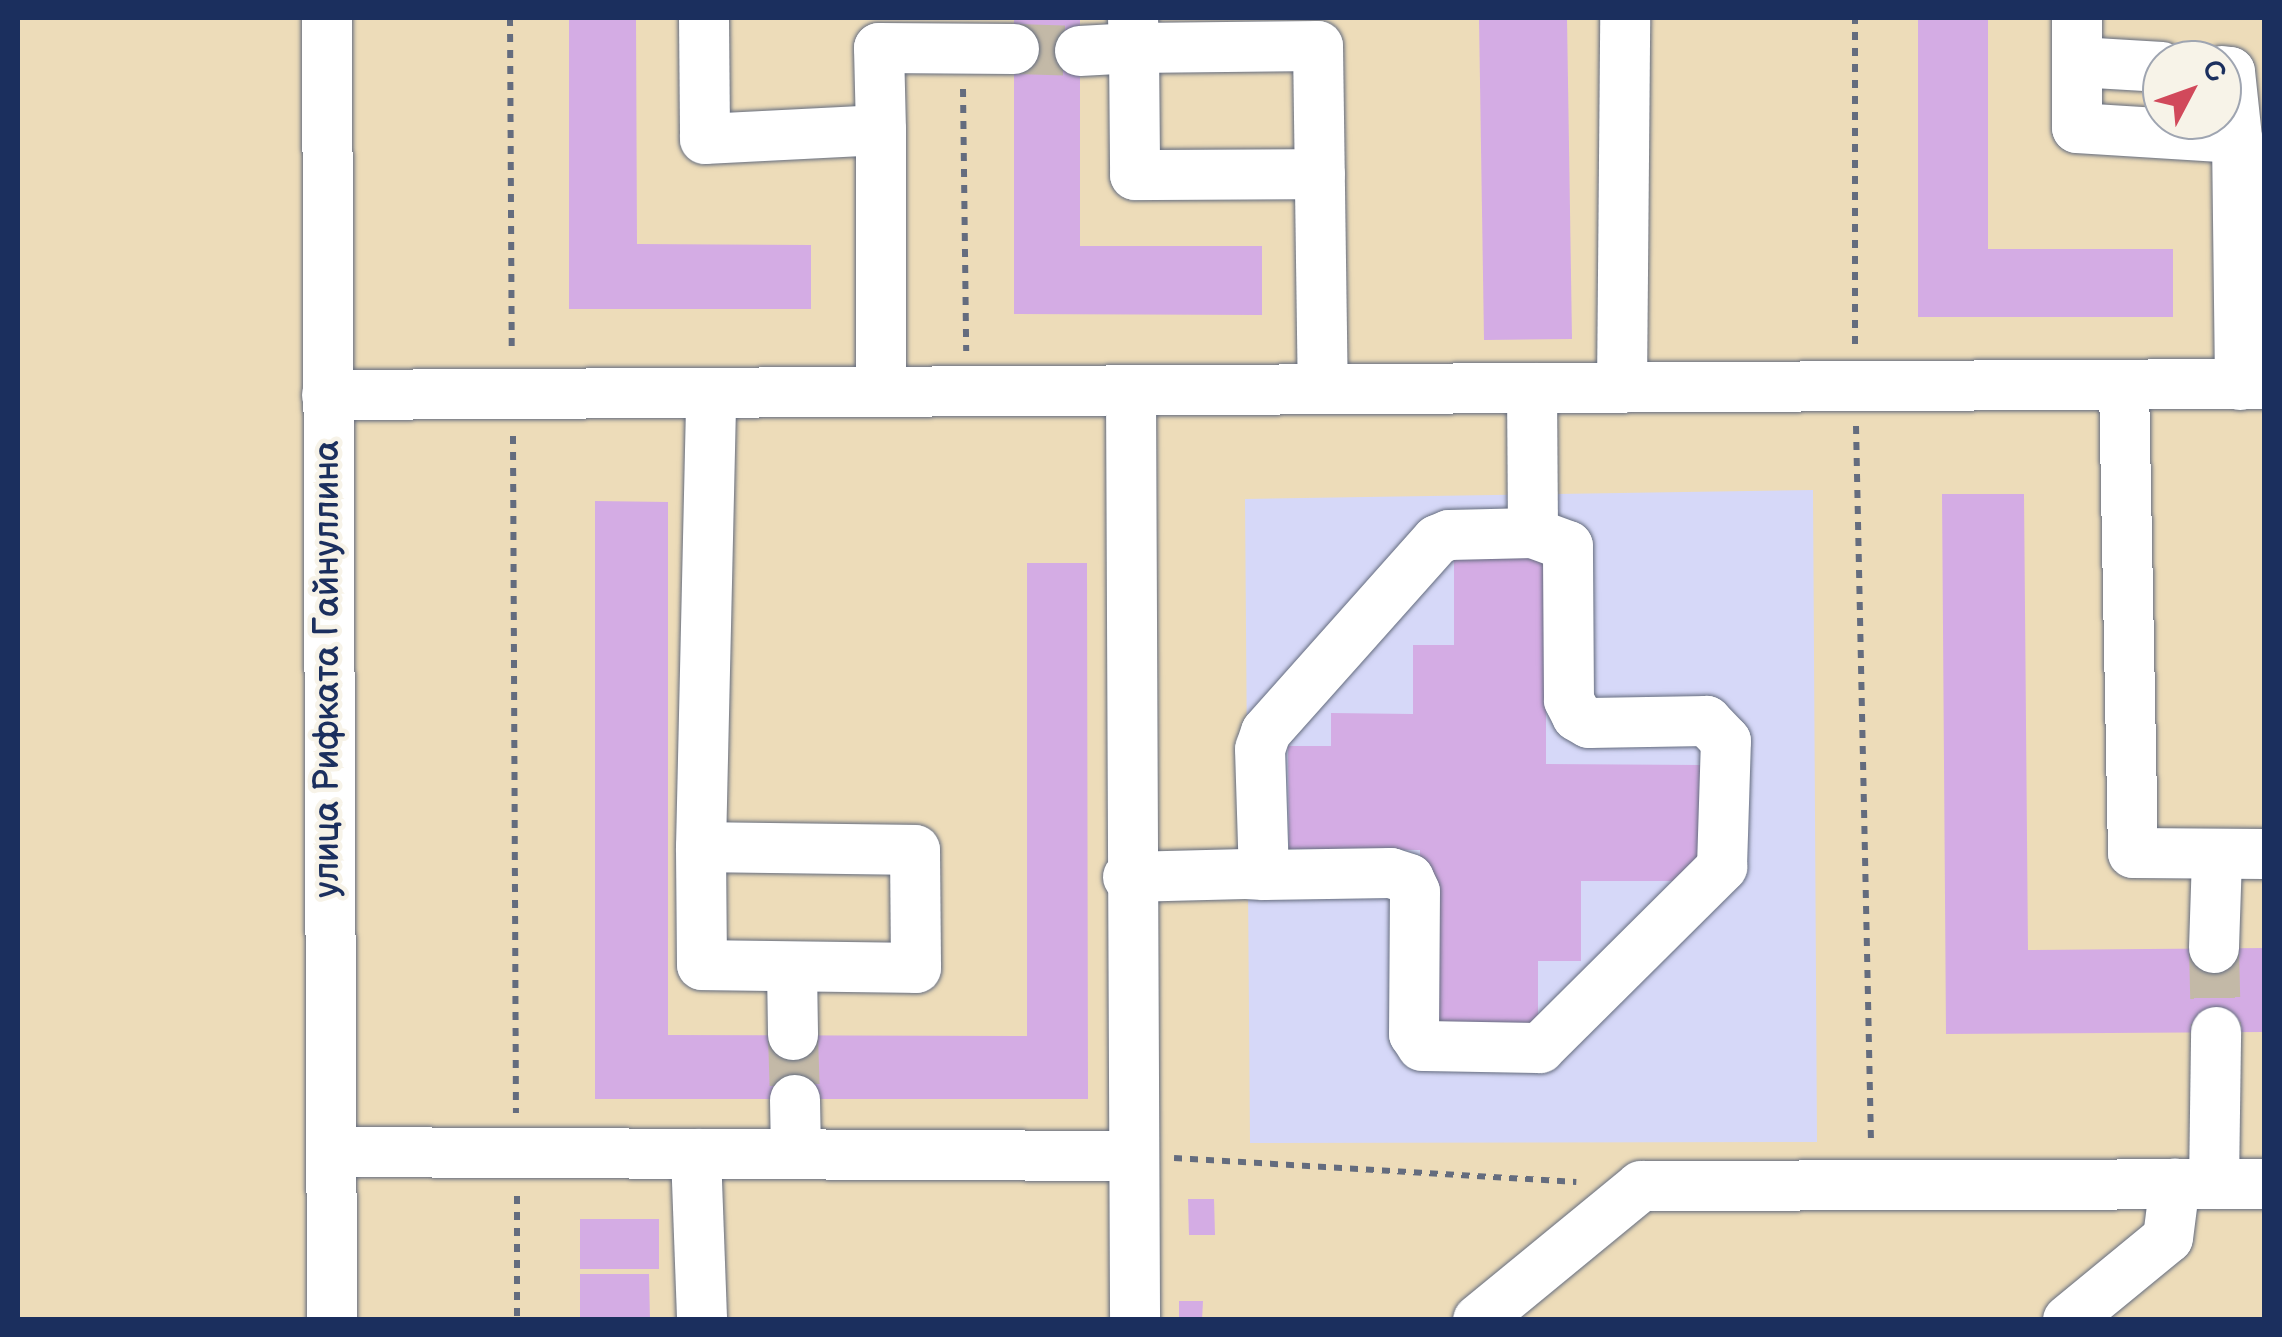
<!DOCTYPE html>
<html>
<head>
<meta charset="utf-8">
<style>
	body { margin:0 }
	#map { position:relative; width:2282px; height:1337px; overflow:hidden; background:#eddcb9; font-family:"Balsamiq Sans",sans-serif }
	div>[style] { position:absolute }
	.built>* { inset:0; background:#d6d8f8 }
	.building>* { inset:0; background:#d4ace4 }
	.minor-tunnel>* { height:50px; margin-top:-25px; transform-origin:0; background:repeating-linear-gradient(90deg,#c3b9a7 0 50px,transparent 0 75px) }
	.path>* { height:6px; margin-top:-3px; transform-origin:0; background:repeating-linear-gradient(90deg,#646c7e 0 8px,transparent 0 16px) }
	.roads { filter:drop-shadow(0 0 2px #646c7e) drop-shadow(0 0 2px #646c7e) }
	.minor>* { height:50px; margin:-25px; padding:0 25px; transform-origin:25px; border-radius:25px; background:#fff }
	span { translate:-50% -50%; white-space:nowrap; text-align:center; line-height:1.15; -webkit-text-stroke:9px #f7f3e8; paint-order:stroke }
	.street-label { font-size:35px; color:#1b2f5e }
	.frame { position:absolute; inset:0; border:20px solid #1b2f5e; pointer-events:none }
	.north { position:absolute; left:2142px; top:40px; width:100px; height:100px; box-sizing:border-box; background:#f7f3e8; border:2px solid #9fa5b1; border-radius:50%; rotate:49deg; font-size:28px; font-weight:700; line-height:40px; text-align:center; color:#1b2f5e }
	.north::after { content:''; display:block; margin:auto; width:35px; height:45px; background:#d1495b; clip-path:polygon(50% 0,100% 100%,50% 72%,0 100%) }
</style>
</head>
<body>
<div id="map">
	<div class="built">
		<i style="clip-path:polygon(1813px 490px,1817px 1142px,1250px 1143px,1245px 499px)"></i>
	</div>
	<div class="building">
		<i style="clip-path:polygon(569px 18px,636px 18px,637px 244px,811px 245px,811px 309px,569px 309px)"></i>
		<i style="clip-path:polygon(1014px 18px,1080px 18px,1080px 246px,1262px 246px,1262px 315px,1014px 314px)"></i>
		<i style="clip-path:polygon(1479px 18px,1567px 18px,1572px 339px,1484px 340px)"></i>
		<i style="clip-path:polygon(1918px 18px,1988px 18px,1988px 249px,2173px 249px,2173px 317px,1918px 317px)"></i>
		<i style="clip-path:polygon(1942px 494px,2024px 494px,2028px 950px,2264px 948px,2264px 1032px,1946px 1034px)"></i>
		<i style="clip-path:polygon(595px 501px,668px 502px,668px 1035px,1027px 1036px,1027px 563px,1087px 563px,1088px 1099px,595px 1099px)"></i>
		<i style="clip-path:polygon(1454px 555px,1546px 555px,1546px 764px,1701px 765px,1701px 881px,1581px 881px,1581px 961px,1538px 961px,1538px 1031px,1420px 1030px,1420px 850px,1289px 849px,1288px 746px,1331px 746px,1331px 713px,1413px 714px,1413px 645px,1454px 645px)"></i>
		<i style="clip-path:polygon(1188px 1199px,1214px 1199px,1215px 1235px,1189px 1235px)"></i>
		<i style="clip-path:polygon(580px 1219px,659px 1219px,659px 1269px,580px 1269px)"></i>
		<i style="clip-path:polygon(580px 1274px,649px 1274px,650px 1320px,580px 1320px)"></i>
		<i style="clip-path:polygon(1179px 1301px,1203px 1301px,1202px 1320px,1179px 1320px)"></i>
	</div>
	<div class="minor-tunnel">
		<i style="left:1014px;top:49px;width:66px;rotate:1.7deg"></i>
		<i style="left:2214px;top:948px;width:84px;rotate:88.6deg"></i>
		<i style="left:793px;top:1035px;width:65px;rotate:88.2deg"></i>
	</div>
	<div class="path">
		<i style="left:510px;top:18px;width:335px;rotate:89.7deg"></i>
		<i style="left:963px;top:89px;width:262px;rotate:89.3deg"></i>
		<i style="left:1855px;top:344px;width:326px;rotate:-90deg"></i>
		<i style="left:1856px;top:426px;width:718px;rotate:88.8deg"></i>
		<i style="left:513px;top:436px;width:677px;rotate:89.75deg"></i>
		<i style="left:1174px;top:1158px;width:403px;rotate:3.4deg"></i>
		<i style="left:517px;top:1196px;width:124px;rotate:90deg"></i>
	</div>
	<div class="roads">
		<div class="minor">
			<i style="left:327px;top:18px;width:1302px;rotate:89.78deg"></i>
			<i style="left:704px;top:18px;width:121px;rotate:89.5deg"></i>
			<i style="left:705px;top:139px;width:176px;rotate:-2.9deg"></i>
			<i style="left:881px;top:130px;width:82px;rotate:-91.4deg"></i>
			<i style="left:879px;top:48px;width:135px;rotate:0.4deg"></i>
			<i style="left:1133px;top:18px;width:30px;rotate:88deg"></i>
			<i style="left:1134px;top:48px;width:184px;rotate:-0.6deg"></i>
			<i style="left:1318px;top:46px;width:343px;rotate:89.2deg"></i>
			<i style="left:2077px;top:18px;width:110px;rotate:90deg"></i>
			<i style="left:2077px;top:128px;width:160px;rotate:3.6deg"></i>
			<i style="left:2237px;top:138px;width:247px;rotate:89.3deg"></i>
			<i style="left:1080px;top:51px;width:54px;rotate:-3.2deg"></i>
			<i style="left:1134px;top:48px;width:127px;rotate:89.5deg"></i>
			<i style="left:1135px;top:175px;width:185px;rotate:-0.3deg"></i>
			<i style="left:2078px;top:62px;width:84px;rotate:3.4deg"></i>
			<i style="left:2222px;top:71px;width:8px;rotate:7deg"></i>
			<i style="left:2230px;top:72px;width:66px;rotate:83.9deg"></i>
			<i style="left:881px;top:130px;width:262px;rotate:90deg"></i>
			<i style="left:2124px;top:385px;width:468px;rotate:88.9deg"></i>
			<i style="left:2133px;top:853px;width:131px;rotate:0.4deg"></i>
			<i style="left:1532px;top:388px;width:145px;rotate:89.6deg"></i>
			<i style="left:1622px;top:388px;width:370px;rotate:-89.5deg"></i>
			<i style="left:1131px;top:390px;width:930px;rotate:89.75deg"></i>
			<i style="left:327px;top:395px;width:1937px;rotate:-0.33deg"></i>
			<i style="left:701px;top:847px;width:214px;rotate:0.8deg"></i>
			<i style="left:915px;top:850px;width:118px;rotate:89.5deg"></i>
			<i style="left:916px;top:968px;width:214px;rotate:-179.2deg"></i>
			<i style="left:702px;top:965px;width:118px;rotate:-90.5deg"></i>
			<i style="left:701px;top:847px;width:454px;rotate:-88.7deg"></i>
			<i style="left:1128px;top:877px;width:118px;rotate:-1.5deg"></i>
			<i style="left:1246px;top:874px;width:18px;rotate:3deg"></i>
			<i style="left:1264px;top:875px;width:127px;rotate:-0.9deg"></i>
			<i style="left:1391px;top:873px;width:19px;rotate:18deg"></i>
			<i style="left:1409px;top:879px;width:14px;rotate:65deg"></i>
			<i style="left:1415px;top:892px;width:142px;rotate:90.4deg"></i>
			<i style="left:1414px;top:1034px;width:14px;rotate:56deg"></i>
			<i style="left:1422px;top:1046px;width:118px;rotate:1deg"></i>
			<i style="left:1540px;top:1048px;width:257px;rotate:-44.8deg"></i>
			<i style="left:1722px;top:867px;width:126px;rotate:-88.2deg"></i>
			<i style="left:1726px;top:741px;width:28px;rotate:-134deg"></i>
			<i style="left:1707px;top:721px;width:118px;rotate:179deg"></i>
			<i style="left:1589px;top:723px;width:14px;rotate:-150deg"></i>
			<i style="left:1577px;top:716px;width:18px;rotate:-117deg"></i>
			<i style="left:1569px;top:700px;width:154px;rotate:-90.4deg"></i>
			<i style="left:1568px;top:546px;width:37px;rotate:-160deg"></i>
			<i style="left:1533px;top:533px;width:84px;rotate:178.6deg"></i>
			<i style="left:1449px;top:535px;width:13px;rotate:157deg"></i>
			<i style="left:1437px;top:540px;width:257px;rotate:131.7deg"></i>
			<i style="left:1266px;top:732px;width:18px;rotate:109deg"></i>
			<i style="left:1260px;top:749px;width:126px;rotate:88.2deg"></i>
			<i style="left:2214px;top:948px;width:92px;rotate:-88.1deg"></i>
			<i style="left:792px;top:969px;width:66px;rotate:89.1deg"></i>
			<i style="left:795px;top:1100px;width:54px;rotate:88.9deg"></i>
			<i style="left:331px;top:1152px;width:802px;rotate:0.29deg"></i>
			<i style="left:696px;top:1154px;width:166px;rotate:87.9deg"></i>
			<i style="left:2214px;top:1184px;width:152px;rotate:-89.2deg"></i>
			<i style="left:1478px;top:1320px;width:211px;rotate:-39.4deg"></i>
			<i style="left:1641px;top:1186px;width:623px;rotate:-0.18deg"></i>
			<i style="left:2068px;top:1320px;width:129px;rotate:-39.4deg"></i>
			<i style="left:2168px;top:1238px;width:55px;rotate:-82.7deg"></i>
		</div>
	</div>
	<div class="street-label">
		<span style="left:328px;top:669px;rotate:-90deg">улица Рифката Гайнуллина</span>
	</div>
	<div class="frame"></div>
	<div class="north">С</div>
</div>
</body>
</html>
